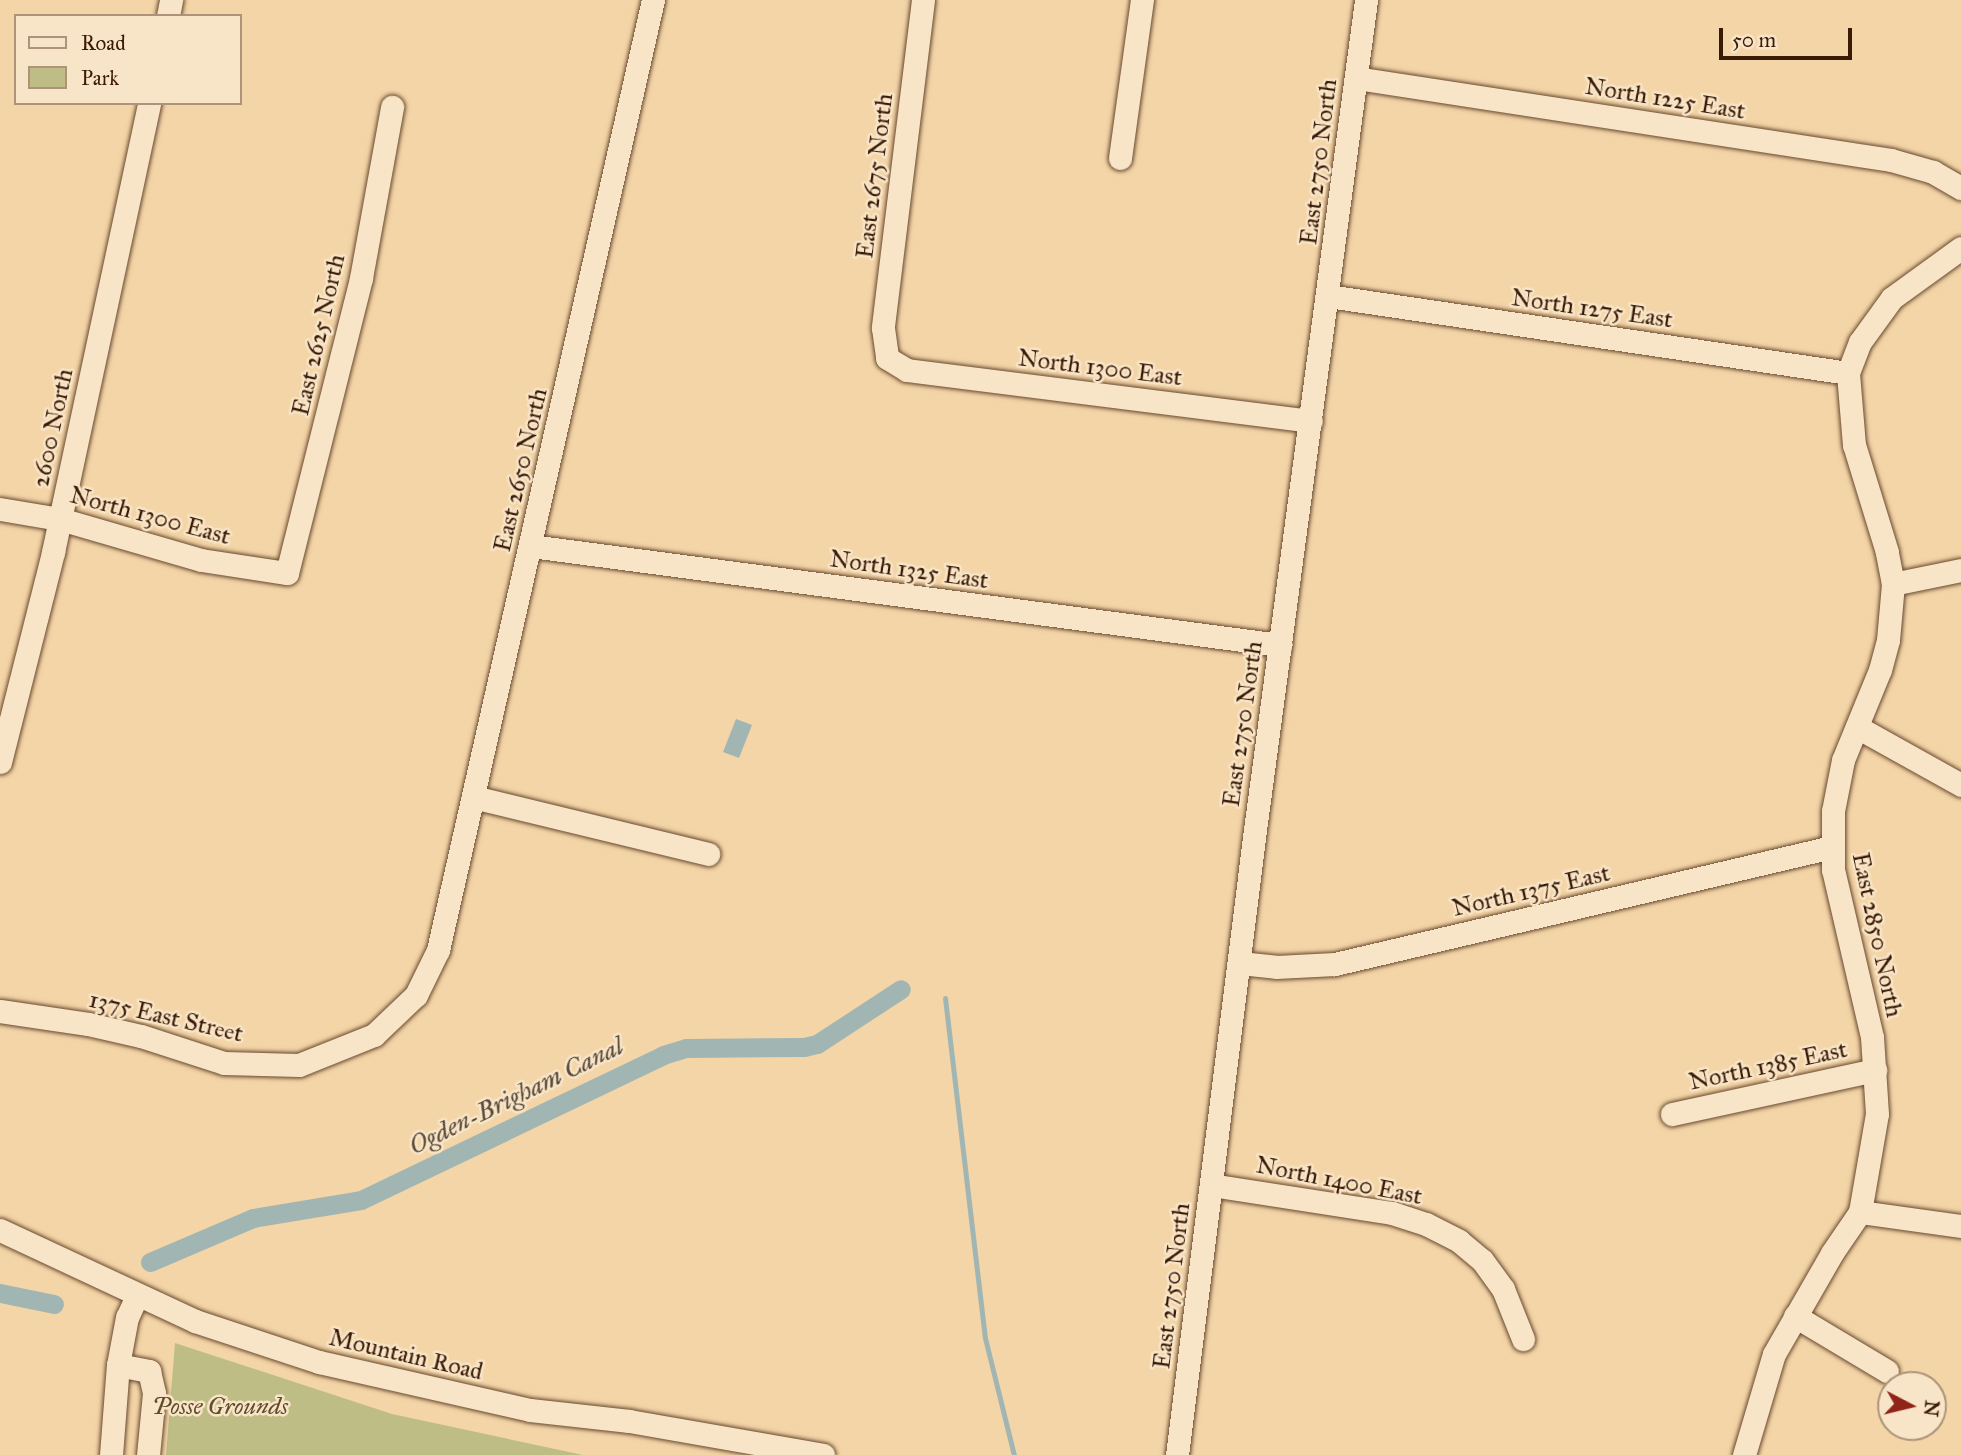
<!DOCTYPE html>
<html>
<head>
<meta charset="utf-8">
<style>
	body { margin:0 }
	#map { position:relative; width:1961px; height:1455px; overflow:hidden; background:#f4d5a7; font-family:"IM FELL Great Primer",serif }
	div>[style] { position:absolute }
	.green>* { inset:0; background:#bdbd85 }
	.water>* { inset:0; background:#a1b6b3 }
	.stream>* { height:5px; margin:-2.5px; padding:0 2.5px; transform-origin:2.5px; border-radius:2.5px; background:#a1b6b3 }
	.canal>* { height:19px; margin:-9.5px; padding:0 9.5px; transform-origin:9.5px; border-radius:9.5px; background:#a1b6b3 }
	.roads { filter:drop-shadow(0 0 2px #68492f) drop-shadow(0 0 2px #68492f) }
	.minor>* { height:23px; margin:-11.5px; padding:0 11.5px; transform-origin:11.5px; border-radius:11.5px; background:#f8e4c6 }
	span { translate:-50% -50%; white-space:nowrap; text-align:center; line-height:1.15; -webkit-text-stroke:5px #f8e4c6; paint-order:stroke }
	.street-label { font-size:24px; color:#391a07 }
	.park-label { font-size:24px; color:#614b2d; font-style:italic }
	.water-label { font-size:26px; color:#58493b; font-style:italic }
	.legend { position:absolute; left:14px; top:14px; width:228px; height:91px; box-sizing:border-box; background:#f8e4c6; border:2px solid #ac937a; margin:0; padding:9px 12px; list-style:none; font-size:21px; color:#391a07 }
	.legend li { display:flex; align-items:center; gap:14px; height:35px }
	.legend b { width:35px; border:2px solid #ac937a }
	.north { position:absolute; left:1877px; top:1371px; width:70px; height:70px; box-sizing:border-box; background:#f8e4c6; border:2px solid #ac937a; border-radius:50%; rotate:97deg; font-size:19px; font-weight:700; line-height:28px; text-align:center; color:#391a07 }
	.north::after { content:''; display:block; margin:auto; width:24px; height:32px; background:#8f2418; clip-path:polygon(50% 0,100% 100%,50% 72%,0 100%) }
	.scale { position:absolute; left:1719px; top:28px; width:133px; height:32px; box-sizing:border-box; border:4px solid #391a07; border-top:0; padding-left:9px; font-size:21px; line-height:24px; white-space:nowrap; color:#391a07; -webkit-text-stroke:5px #f8e4c6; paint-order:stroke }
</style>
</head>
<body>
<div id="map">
	<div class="green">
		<i style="clip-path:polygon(175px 1343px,392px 1414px,583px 1455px,166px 1455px)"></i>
	</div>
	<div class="water">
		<i style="clip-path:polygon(736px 719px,752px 725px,739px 758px,723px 752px)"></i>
	</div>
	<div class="stream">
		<i style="left:945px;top:998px;width:342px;rotate:83.3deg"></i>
		<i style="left:985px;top:1338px;width:121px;rotate:76.1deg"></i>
	</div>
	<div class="canal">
		<i style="left:150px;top:1262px;width:112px;rotate:-23.1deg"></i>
		<i style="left:253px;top:1218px;width:109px;rotate:-9.5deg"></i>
		<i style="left:361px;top:1200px;width:335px;rotate:-25.6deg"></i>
		<i style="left:663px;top:1055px;width:24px;rotate:-17deg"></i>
		<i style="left:686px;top:1048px;width:118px;rotate:-0.5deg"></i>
		<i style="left:804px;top:1047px;width:13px;rotate:-13deg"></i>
		<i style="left:817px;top:1044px;width:100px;rotate:-33.2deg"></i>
		<i style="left:0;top:1293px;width:55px;rotate:11.5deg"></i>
	</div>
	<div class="roads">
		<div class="minor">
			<i style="left:923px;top:0;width:330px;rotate:97deg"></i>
			<i style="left:883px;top:328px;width:30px;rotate:82deg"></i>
			<i style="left:887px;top:358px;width:23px;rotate:31deg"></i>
			<i style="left:907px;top:370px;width:407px;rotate:7.2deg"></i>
			<i style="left:168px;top:16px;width:16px;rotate:-79deg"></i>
			<i style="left:1356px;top:78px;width:541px;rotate:8.71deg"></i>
			<i style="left:1891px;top:160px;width:44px;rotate:15.9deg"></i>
			<i style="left:1933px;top:172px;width:32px;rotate:30deg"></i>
			<i style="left:1120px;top:158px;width:160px;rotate:-82.1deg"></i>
			<i style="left:1328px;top:296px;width:526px;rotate:8.42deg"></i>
			<i style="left:0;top:509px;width:61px;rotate:9.5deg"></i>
			<i style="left:60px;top:519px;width:147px;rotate:16.2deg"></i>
			<i style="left:201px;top:560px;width:87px;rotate:8.6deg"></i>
			<i style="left:287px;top:573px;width:304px;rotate:-75.9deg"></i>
			<i style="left:361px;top:278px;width:174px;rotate:-79.7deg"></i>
			<i style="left:531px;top:546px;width:756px;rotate:7.53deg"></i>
			<i style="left:1893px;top:584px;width:69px;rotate:-11.6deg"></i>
			<i style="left:1857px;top:727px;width:119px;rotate:29.1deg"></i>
			<i style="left:0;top:762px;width:217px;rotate:-75.8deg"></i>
			<i style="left:53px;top:552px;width:459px;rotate:-77.9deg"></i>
			<i style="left:473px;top:797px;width:242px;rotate:13.6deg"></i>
			<i style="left:1240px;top:963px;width:36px;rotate:6deg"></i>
			<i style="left:1276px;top:967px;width:59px;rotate:-2.9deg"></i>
			<i style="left:1335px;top:964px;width:511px;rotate:-13.25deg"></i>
			<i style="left:0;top:1011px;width:89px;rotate:8.4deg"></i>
			<i style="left:88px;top:1024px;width:54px;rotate:12.8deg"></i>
			<i style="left:141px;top:1036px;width:87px;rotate:18deg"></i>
			<i style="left:224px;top:1063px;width:75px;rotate:1.5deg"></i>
			<i style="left:299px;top:1065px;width:81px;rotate:-21.8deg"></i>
			<i style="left:374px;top:1035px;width:58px;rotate:-43.6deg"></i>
			<i style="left:416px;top:995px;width:50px;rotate:-63.9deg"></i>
			<i style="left:438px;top:950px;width:974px;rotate:-77.25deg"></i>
			<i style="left:1672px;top:1114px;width:208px;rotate:-12.2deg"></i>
			<i style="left:1211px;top:1185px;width:183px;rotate:8.8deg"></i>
			<i style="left:1392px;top:1213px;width:36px;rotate:18deg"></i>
			<i style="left:1426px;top:1224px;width:37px;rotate:27deg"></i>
			<i style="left:1459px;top:1241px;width:30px;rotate:40deg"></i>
			<i style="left:1482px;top:1260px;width:36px;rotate:54deg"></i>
			<i style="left:1503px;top:1289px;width:54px;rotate:68.2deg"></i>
			<i style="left:1860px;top:1212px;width:102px;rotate:7.9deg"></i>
			<i style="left:0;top:1230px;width:215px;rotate:25deg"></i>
			<i style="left:195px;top:1321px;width:131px;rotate:18.3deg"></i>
			<i style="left:319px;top:1362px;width:216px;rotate:12.8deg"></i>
			<i style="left:530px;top:1410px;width:100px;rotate:6.3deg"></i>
			<i style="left:629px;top:1421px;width:197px;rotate:9.9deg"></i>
			<i style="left:137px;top:1296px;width:23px;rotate:115deg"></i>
			<i style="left:127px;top:1317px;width:49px;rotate:100.6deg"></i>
			<i style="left:118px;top:1365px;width:32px;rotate:11deg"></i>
			<i style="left:149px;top:1371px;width:23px;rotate:77deg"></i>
			<i style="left:154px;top:1393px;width:62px;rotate:95.5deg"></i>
			<i style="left:1795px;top:1316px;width:107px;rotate:30.9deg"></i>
			<i style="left:111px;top:1455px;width:90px;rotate:-85.6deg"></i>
			<i style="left:1177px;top:1455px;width:630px;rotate:-82.89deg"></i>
			<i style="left:1255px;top:830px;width:837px;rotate:-82.38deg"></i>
			<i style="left:1744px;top:1455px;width:105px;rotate:-73.5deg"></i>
			<i style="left:1774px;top:1354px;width:116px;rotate:-60.1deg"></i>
			<i style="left:1832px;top:1253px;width:50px;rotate:-55.7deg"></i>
			<i style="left:1860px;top:1212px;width:99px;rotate:-80.2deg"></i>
			<i style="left:1877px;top:1114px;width:77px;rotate:-93.7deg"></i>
			<i style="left:1872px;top:1037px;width:171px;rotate:-103.1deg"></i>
			<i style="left:1833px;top:870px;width:59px;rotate:-90deg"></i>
			<i style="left:1833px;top:811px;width:52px;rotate:-78.9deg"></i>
			<i style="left:1843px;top:760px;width:97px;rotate:-67.7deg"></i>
			<i style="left:1880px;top:670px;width:31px;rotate:-75deg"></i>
			<i style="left:1888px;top:640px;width:56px;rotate:-84.9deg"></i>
			<i style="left:1893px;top:584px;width:33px;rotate:-101deg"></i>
			<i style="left:1887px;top:552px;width:112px;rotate:-107.1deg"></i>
			<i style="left:1854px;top:445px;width:72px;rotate:-94.8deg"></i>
			<i style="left:1848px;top:373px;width:33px;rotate:-69deg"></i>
			<i style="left:1860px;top:342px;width:54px;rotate:-54deg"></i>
			<i style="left:1892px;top:298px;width:85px;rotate:-35.9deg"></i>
		</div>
	</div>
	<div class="street-label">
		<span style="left:1665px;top:99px;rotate:9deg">North 1225 East</span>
		<span style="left:1319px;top:162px;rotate:-83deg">East 2750 North</span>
		<span style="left:875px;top:176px;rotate:-83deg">East 2675 North</span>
		<span style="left:1592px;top:309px;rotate:8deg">North 1275 East</span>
		<span style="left:319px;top:335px;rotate:-77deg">East 2625 North</span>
		<span style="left:1100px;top:368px;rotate:7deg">North 1300 East</span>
		<span style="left:53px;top:428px;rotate:-78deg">2600 North</span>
		<span style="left:521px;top:470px;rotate:-77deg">East 2650 North</span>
		<span style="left:150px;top:516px;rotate:15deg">North 1300 East</span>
		<span style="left:909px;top:570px;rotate:8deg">North 1325 East</span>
		<span style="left:1243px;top:724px;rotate:-82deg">East 2750 North</span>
		<span style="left:1531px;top:891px;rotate:-13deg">North 1375 East</span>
		<span style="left:1877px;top:935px;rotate:78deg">East 2850 North</span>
		<span style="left:166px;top:1017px;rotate:13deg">1375 East Street</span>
		<span style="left:1768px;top:1066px;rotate:-12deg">North 1385 East</span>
		<span style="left:1339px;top:1181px;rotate:11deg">North 1400 East</span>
		<span style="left:1172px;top:1286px;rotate:-83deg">East 2750 North</span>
		<span style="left:406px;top:1355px;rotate:13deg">Mountain Road</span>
	</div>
	<div class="park-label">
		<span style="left:220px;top:1407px">Posse Grounds</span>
	</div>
	<div class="water-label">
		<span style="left:516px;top:1096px;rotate:-26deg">Ogden-Brigham Canal</span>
	</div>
	<ul class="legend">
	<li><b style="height:9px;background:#f8e4c6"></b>Road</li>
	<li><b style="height:19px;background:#bdbd85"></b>Park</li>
	</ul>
	<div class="north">N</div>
	<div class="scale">50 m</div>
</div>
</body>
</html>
